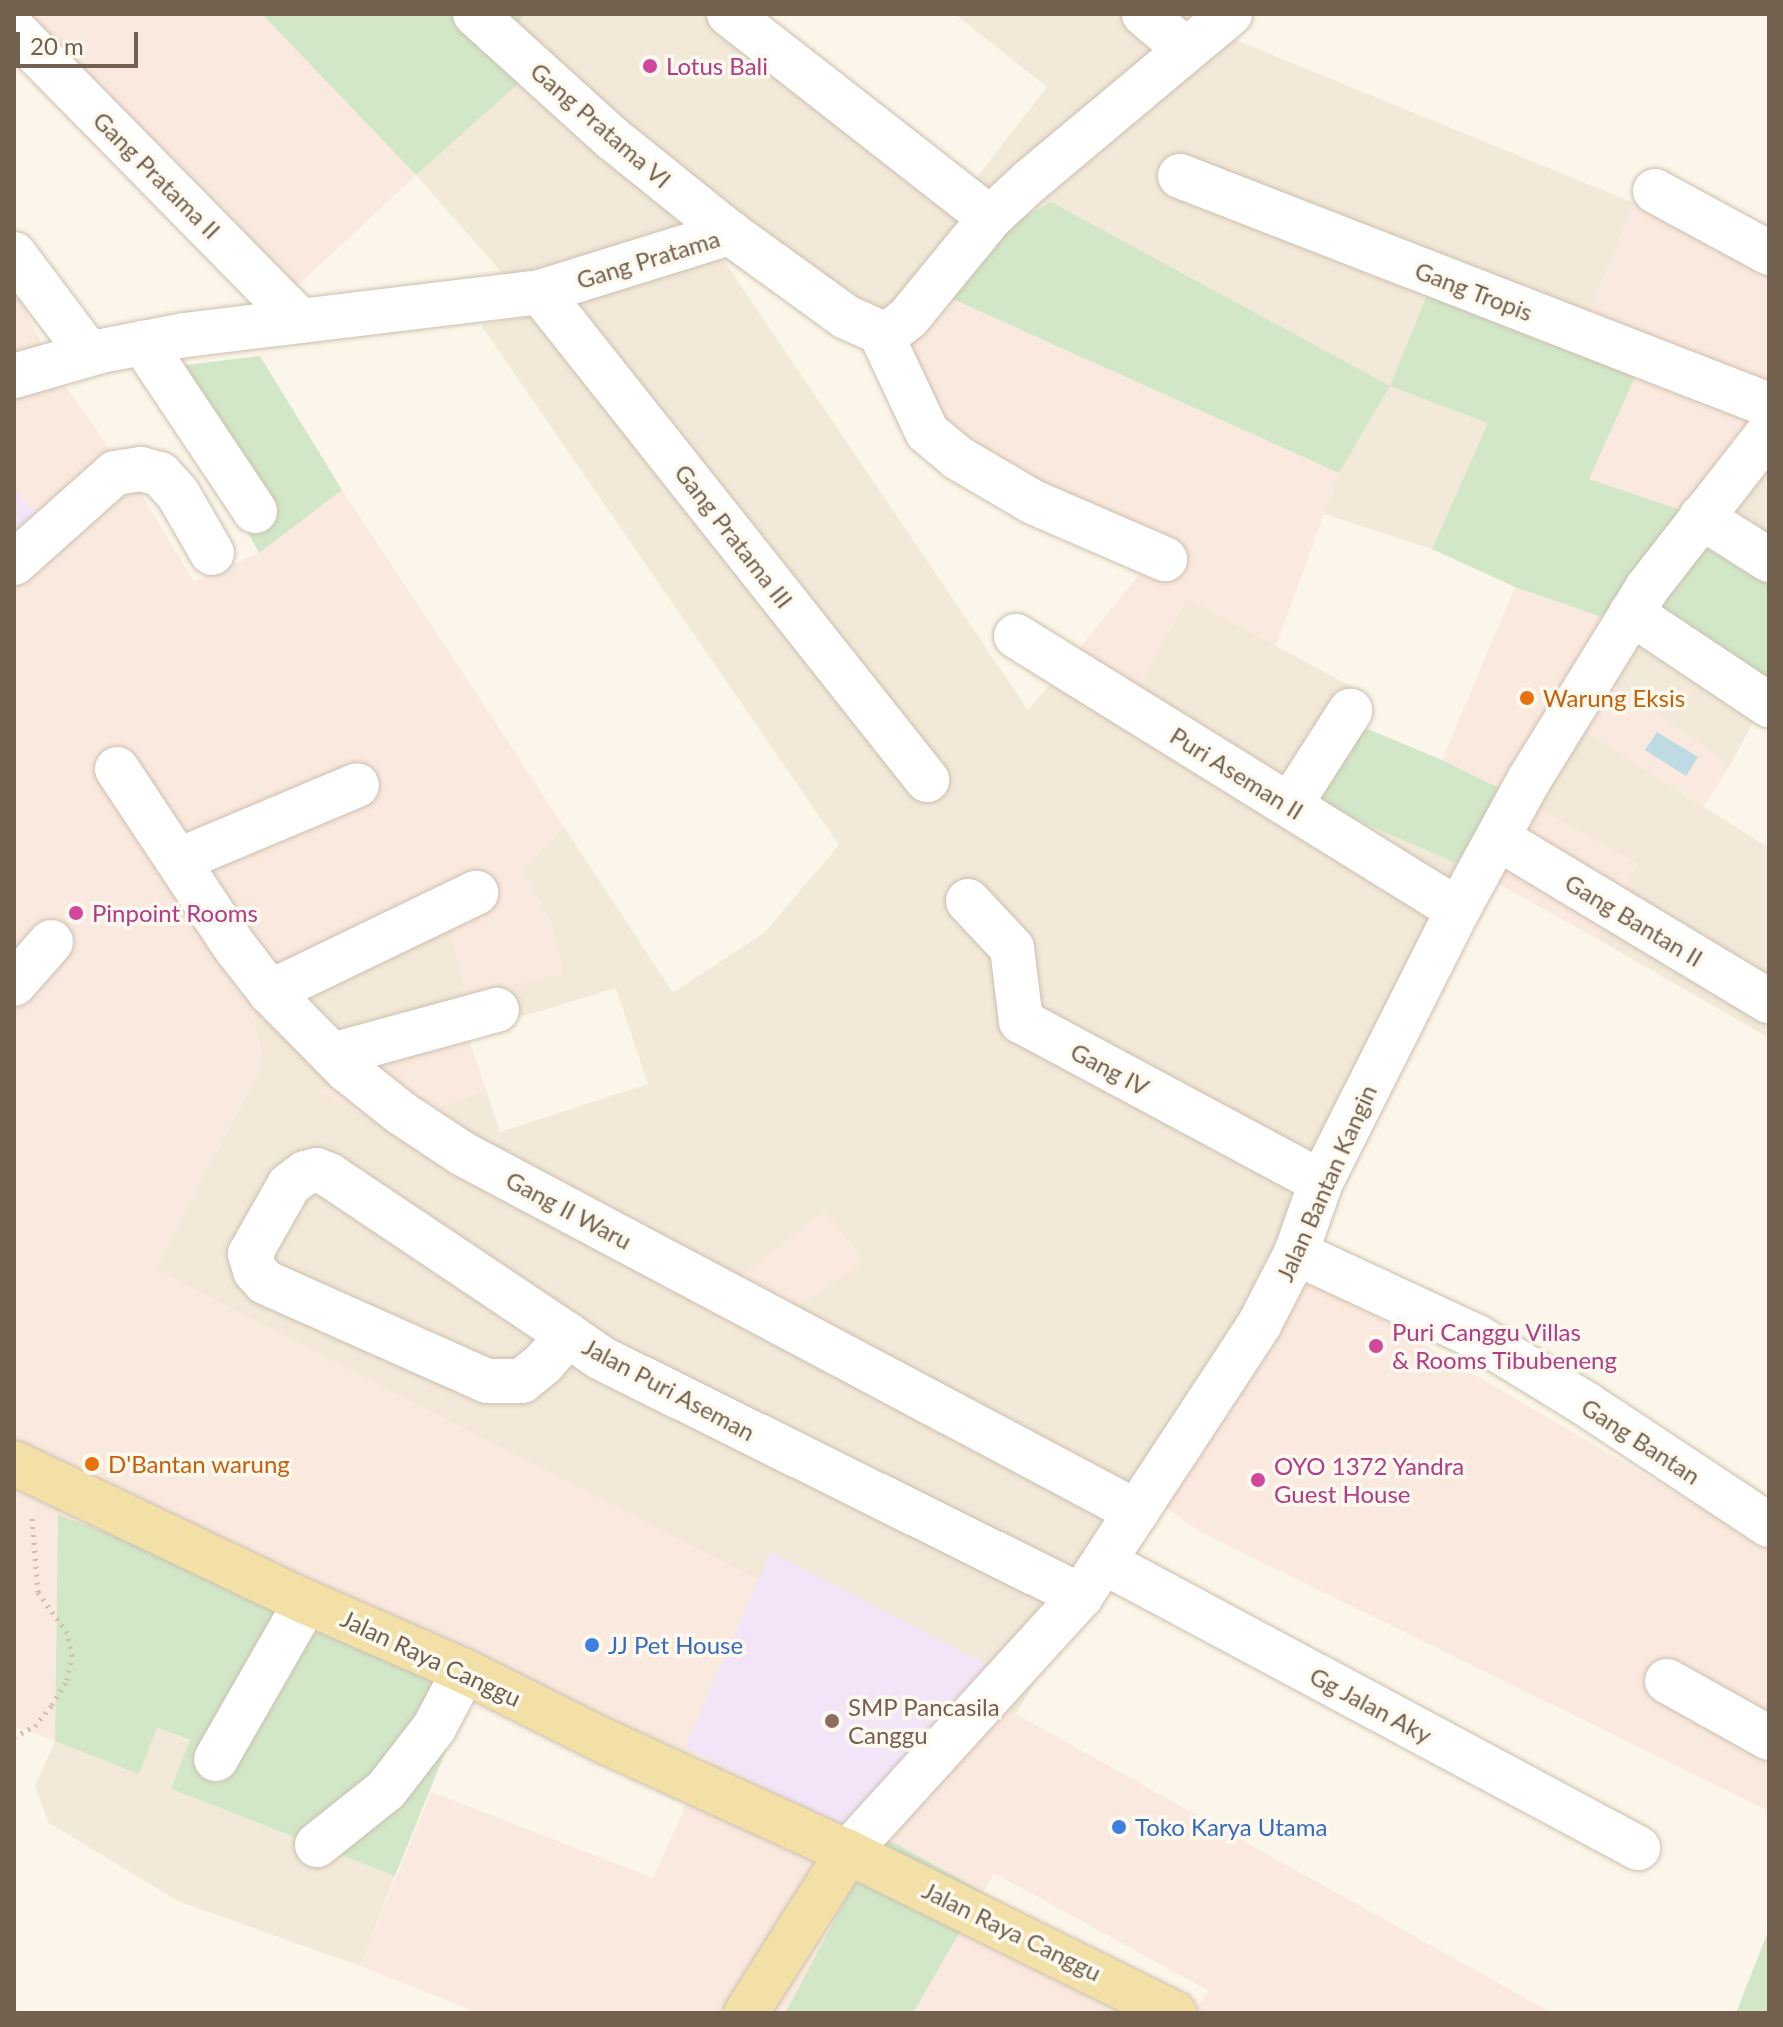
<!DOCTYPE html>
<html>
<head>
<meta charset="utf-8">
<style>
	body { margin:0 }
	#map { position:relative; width:1783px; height:2027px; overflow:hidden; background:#fbf6e9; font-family:Lato,sans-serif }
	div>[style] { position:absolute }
	.residential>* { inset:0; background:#f2e9d8 }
	.commercial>* { inset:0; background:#fae9de }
	.education>* { inset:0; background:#f3e5f7 }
	.green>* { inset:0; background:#d1e7c8 }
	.water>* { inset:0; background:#bedae3 }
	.path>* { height:5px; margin-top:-2.5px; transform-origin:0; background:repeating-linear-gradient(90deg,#d3bca6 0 2px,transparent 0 8px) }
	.roads { filter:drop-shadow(0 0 2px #ccbfaf) drop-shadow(0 0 2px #ccbfaf) }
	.minor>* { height:44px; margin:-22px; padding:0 22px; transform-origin:22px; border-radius:22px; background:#fff }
	.major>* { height:44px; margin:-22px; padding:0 22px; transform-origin:22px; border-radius:22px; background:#f3e0a7 }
	.dots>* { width:22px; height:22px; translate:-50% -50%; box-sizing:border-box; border:4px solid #fef9ef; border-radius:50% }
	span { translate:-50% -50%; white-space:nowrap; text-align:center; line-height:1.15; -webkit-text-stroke:7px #fef9ef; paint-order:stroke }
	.hotel-label { font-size:24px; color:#b23c85 }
	.left { translate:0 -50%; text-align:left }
	.street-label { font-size:24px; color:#73604e }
	.food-label { font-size:24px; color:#c56008 }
	.shop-label { font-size:24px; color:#366cbe }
	.education-label { font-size:24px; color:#785e54 }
	.frame { position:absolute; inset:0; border:16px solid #73604e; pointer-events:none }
	.scale { position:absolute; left:16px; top:32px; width:122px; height:36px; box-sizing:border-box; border:4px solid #73604e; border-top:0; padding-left:10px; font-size:24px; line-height:28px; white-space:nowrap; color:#73604e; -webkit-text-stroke:6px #fef9ef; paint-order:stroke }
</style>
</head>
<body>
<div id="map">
	<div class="residential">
		<i style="clip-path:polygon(evenodd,525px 14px,712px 14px,957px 203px,1047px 87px,955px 14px,1245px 14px,1221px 34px,1634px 203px,1578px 339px,1489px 423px,1432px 549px,1324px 514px,1339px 473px,1390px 386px,884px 357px,722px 258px,1028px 710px,1051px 683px,1124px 717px,1187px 598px,1365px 694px,1353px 723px,1481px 874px,1146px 1494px,1016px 1714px,155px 1269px,263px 1064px,252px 1002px,446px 913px,552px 924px,522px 870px,564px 827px,673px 993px,765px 932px,839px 845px,481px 325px,539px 315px,416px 175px,519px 82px,489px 58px,525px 14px,616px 988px,648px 1084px,500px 1132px,486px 1090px,387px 1127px,467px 1033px,616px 988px)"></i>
		<i style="clip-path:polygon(1769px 446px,1769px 558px,1711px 520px)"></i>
		<i style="clip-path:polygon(1639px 630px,1760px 710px,1730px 765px,1602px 676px)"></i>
		<i style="clip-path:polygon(1567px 720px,1769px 848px,1769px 1038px,1596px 938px,1638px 864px,1523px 800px)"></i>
		<i style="clip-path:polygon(157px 1728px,190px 1741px,171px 1789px,395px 1876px,360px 1966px,178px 1901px,49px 1823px,35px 1786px,55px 1741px,139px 1773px)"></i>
	</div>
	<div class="commercial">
		<i style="clip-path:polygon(14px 14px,262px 14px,416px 175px,276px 306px)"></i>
		<i style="clip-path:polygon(1634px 203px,1769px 256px,1769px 446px,1711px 520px,1588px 479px,1640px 367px,1578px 339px)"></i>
		<i style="clip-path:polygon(evenodd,14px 287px,58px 376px,135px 484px,194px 582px,259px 553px,342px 490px,564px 827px,522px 870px,552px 924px,564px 974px,465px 996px,446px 914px,252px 1002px,263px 1064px,156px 1270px,962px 1684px,1552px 2013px,913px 2013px,983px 1892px,880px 1835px,785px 2013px,479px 2013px,360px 1966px,431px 1792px,653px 1878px,707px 1759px,479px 1669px,58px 1516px,55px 1741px,14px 1726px,14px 568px,51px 531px,14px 488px,14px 287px,994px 1873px,1209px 1991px,1195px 2010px,983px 1892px,994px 1873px)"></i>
		<i style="clip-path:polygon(944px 295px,1339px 473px,1276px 646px,1187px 598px,1124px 718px,1051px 683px,1148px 564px,925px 429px,884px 357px)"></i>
		<i style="clip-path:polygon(1515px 587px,1639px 630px,1603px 676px,1730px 765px,1704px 806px,1568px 721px,1523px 800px,1638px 864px,1596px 938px,1497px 883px,1442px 760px)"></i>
		<i style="clip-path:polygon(467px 1033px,486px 1090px,387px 1127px,317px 1090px)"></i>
		<i style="clip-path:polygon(824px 1210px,865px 1261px,771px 1325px,713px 1298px)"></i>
		<i style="clip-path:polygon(1282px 1261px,1769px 1548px,1769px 1811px,1201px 1532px,1146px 1494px)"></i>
	</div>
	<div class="education">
		<i style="clip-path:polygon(14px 488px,51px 531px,14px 568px)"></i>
		<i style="clip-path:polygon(771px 1552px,992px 1667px,854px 1831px,685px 1747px)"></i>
	</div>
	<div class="green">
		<i style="clip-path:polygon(262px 14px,525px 14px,490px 57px,520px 82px,416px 175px)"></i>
		<i style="clip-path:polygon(1051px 202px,1390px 386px,1430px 288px,1640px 366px,1589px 479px,1711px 520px,1769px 558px,1769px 696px,1639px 630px,1515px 587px,1432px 549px,1488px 423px,1390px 386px,1339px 473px,944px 295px,997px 233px)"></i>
		<i style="clip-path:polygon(260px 356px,342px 490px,259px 553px,160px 368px)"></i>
		<i style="clip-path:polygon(1353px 723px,1442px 760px,1523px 800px,1481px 874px,1316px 802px)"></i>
		<i style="clip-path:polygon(58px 1515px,479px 1669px,395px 1876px,171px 1789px,190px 1740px,157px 1728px,139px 1774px,55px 1741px)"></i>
		<i style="clip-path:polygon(880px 1835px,983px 1892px,913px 2013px,785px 2013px)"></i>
		<i style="clip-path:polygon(1769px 1929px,1769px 2013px,1736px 2013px)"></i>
	</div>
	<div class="water">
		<i style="clip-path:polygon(1657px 732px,1698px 757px,1686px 776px,1645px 750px)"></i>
	</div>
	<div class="path">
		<i style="left:14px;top:1737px;width:24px;rotate:-28deg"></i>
		<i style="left:35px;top:1726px;width:27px;rotate:-51deg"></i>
		<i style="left:52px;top:1705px;width:29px;rotate:-59deg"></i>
		<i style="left:67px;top:1680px;width:25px;rotate:-78deg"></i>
		<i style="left:72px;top:1656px;width:24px;rotate:-102deg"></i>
		<i style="left:67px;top:1633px;width:50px;rotate:-125.3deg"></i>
		<i style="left:38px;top:1592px;width:75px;rotate:-94.6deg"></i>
	</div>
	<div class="roads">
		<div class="minor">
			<i style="left:475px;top:14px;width:186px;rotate:42.2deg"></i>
			<i style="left:613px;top:139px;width:150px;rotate:38.8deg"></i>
			<i style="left:730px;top:233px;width:143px;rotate:35.9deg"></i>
			<i style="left:846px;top:317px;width:37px;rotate:24deg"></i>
			<i style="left:880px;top:332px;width:13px;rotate:-9deg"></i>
			<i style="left:893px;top:330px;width:21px;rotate:-39deg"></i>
			<i style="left:909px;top:317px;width:128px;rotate:-50.7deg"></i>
			<i style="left:990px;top:218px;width:54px;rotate:-42.8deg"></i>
			<i style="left:1030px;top:181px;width:261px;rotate:-39.9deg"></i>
			<i style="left:729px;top:14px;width:331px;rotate:38deg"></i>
			<i style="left:1144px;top:14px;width:54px;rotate:40.5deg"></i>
			<i style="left:14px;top:30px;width:408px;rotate:45.5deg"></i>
			<i style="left:1180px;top:176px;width:632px;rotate:21.25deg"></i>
			<i style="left:1655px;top:191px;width:130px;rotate:28.5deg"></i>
			<i style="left:14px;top:254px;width:125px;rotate:53.1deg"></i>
			<i style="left:540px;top:292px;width:623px;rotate:51.58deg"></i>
			<i style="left:880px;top:332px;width:110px;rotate:64.8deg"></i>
			<i style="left:927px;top:432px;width:40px;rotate:40deg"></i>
			<i style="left:958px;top:458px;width:87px;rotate:30.4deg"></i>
			<i style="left:1033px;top:502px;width:144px;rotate:23.4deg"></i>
			<i style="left:143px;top:343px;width:202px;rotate:56.3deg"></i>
			<i style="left:14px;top:376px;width:91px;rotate:-16deg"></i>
			<i style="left:101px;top:351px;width:86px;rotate:-10.8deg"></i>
			<i style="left:185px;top:335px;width:358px;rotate:-6.9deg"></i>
			<i style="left:540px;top:292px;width:199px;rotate:-17.3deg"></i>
			<i style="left:1701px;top:517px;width:80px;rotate:32.3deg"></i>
			<i style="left:14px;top:563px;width:135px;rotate:-41.7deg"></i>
			<i style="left:115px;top:473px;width:26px;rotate:-9deg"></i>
			<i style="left:141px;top:469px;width:20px;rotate:15deg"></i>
			<i style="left:160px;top:474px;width:27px;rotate:48deg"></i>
			<i style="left:178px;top:494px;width:68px;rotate:60deg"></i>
			<i style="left:1631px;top:613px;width:166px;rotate:33.7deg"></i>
			<i style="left:1016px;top:636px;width:520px;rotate:31.8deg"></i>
			<i style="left:117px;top:769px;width:214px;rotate:56.5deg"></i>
			<i style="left:235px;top:947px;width:57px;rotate:52.1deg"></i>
			<i style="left:270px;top:992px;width:110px;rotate:45.4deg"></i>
			<i style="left:347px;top:1070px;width:69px;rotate:38.5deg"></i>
			<i style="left:401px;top:1113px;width:74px;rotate:33.5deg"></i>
			<i style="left:463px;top:1154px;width:763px;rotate:27.98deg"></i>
			<i style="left:1290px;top:805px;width:112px;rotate:-57.4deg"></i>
			<i style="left:1499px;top:839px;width:315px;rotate:31deg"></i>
			<i style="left:179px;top:860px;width:193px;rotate:-22.8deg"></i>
			<i style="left:968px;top:901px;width:64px;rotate:46.9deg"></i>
			<i style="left:1012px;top:948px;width:74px;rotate:83deg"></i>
			<i style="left:1021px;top:1021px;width:340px;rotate:28.2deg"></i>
			<i style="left:14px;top:984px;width:56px;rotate:-48.6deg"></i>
			<i style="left:270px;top:992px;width:229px;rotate:-25.7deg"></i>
			<i style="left:332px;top:1055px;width:171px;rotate:-15.3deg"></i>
			<i style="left:1296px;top:1253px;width:200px;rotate:24.9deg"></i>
			<i style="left:1477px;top:1337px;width:128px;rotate:31.6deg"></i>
			<i style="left:1586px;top:1404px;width:219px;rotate:33.5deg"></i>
			<i style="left:568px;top:1335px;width:37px;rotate:131deg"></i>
			<i style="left:544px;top:1363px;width:28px;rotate:141deg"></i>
			<i style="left:522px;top:1381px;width:35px;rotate:180deg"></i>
			<i style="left:487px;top:1381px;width:243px;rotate:-156deg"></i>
			<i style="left:265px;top:1282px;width:15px;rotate:-132deg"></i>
			<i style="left:255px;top:1271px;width:18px;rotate:-106deg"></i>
			<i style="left:250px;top:1254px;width:79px;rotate:-60.5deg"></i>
			<i style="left:289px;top:1185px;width:20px;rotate:-37deg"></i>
			<i style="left:305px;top:1173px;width:12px;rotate:-14deg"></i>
			<i style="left:317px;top:1170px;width:13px;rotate:23deg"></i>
			<i style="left:329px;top:1175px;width:288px;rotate:33.8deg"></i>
			<i style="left:568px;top:1335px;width:40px;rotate:34.9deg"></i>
			<i style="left:601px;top:1358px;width:536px;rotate:26.37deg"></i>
			<i style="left:1104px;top:1562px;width:606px;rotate:28.17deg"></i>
			<i style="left:1667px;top:1681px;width:117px;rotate:29.2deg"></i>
			<i style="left:216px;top:1759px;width:181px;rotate:-60.2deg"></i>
			<i style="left:317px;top:1845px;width:88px;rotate:-38.6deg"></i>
			<i style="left:386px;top:1790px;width:78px;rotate:-52.3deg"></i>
			<i style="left:434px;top:1728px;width:64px;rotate:-62.2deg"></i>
			<i style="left:848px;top:1852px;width:346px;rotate:-47.7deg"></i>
			<i style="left:1081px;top:1596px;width:326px;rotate:-56.7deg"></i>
			<i style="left:1260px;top:1323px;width:79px;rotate:-62.8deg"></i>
			<i style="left:1296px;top:1253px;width:75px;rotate:-70.6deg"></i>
			<i style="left:1321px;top:1182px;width:305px;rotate:-63.3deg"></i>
			<i style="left:1458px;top:910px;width:148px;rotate:-61.4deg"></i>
			<i style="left:1529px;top:780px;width:225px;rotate:-58.4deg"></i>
			<i style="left:1647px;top:588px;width:198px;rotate:-52deg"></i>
		</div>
		<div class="major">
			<i style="left:14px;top:1463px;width:323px;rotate:25.5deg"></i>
			<i style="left:306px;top:1602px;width:172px;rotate:23.6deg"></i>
			<i style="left:464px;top:1671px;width:157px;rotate:26.6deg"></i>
			<i style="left:604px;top:1741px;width:268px;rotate:24.5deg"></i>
			<i style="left:848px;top:1852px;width:364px;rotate:26.3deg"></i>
			<i style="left:746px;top:2013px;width:191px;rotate:-57.6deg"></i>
		</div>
	</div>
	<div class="dots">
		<i style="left:650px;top:66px;background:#d1479c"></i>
		<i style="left:1527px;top:698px;background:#e8710a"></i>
		<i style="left:76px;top:913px;background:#d1479c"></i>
		<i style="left:1376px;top:1346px;background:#d1479c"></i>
		<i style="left:92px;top:1464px;background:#e8710a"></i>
		<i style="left:1258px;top:1480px;background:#d1479c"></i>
		<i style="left:592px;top:1645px;background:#3f7fe0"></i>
		<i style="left:832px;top:1721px;background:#8d6e63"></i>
		<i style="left:1119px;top:1827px;background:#3f7fe0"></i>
	</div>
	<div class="hotel-label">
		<span class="left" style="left:666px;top:66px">Lotus Bali</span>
		<span class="left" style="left:92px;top:913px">Pinpoint Rooms</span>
		<span class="left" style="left:1392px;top:1346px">Puri Canggu Villas<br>&amp; Rooms Tibubeneng</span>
		<span class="left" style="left:1274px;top:1480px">OYO 1372 Yandra<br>Guest House</span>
	</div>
	<div class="street-label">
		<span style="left:601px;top:125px;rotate:41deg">Gang Pratama VI</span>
		<span style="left:157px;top:175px;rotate:45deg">Gang Pratama II</span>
		<span style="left:648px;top:259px;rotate:-17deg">Gang Pratama</span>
		<span style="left:1474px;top:291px;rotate:21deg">Gang Tropis</span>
		<span style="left:734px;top:536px;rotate:52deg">Gang Pratama III</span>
		<span style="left:1237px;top:773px;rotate:32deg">Puri Aseman II</span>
		<span style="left:1634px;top:920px;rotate:31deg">Gang Bantan II</span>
		<span style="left:1110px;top:1069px;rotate:28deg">Gang IV</span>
		<span style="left:1326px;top:1183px;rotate:-66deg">Jalan Bantan Kangin</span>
		<span style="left:569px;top:1210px;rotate:28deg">Gang II Waru</span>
		<span style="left:669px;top:1389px;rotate:28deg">Jalan Puri Aseman</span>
		<span style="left:1641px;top:1441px;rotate:33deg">Gang Bantan</span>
		<span style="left:431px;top:1658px;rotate:25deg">Jalan Raya Canggu</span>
		<span style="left:1371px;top:1705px;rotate:28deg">Gg Jalan Aky</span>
		<span style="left:1012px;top:1931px;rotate:26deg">Jalan Raya Canggu</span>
	</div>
	<div class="food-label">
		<span class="left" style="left:1543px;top:698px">Warung Eksis</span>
		<span class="left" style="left:108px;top:1464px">D'Bantan warung</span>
	</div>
	<div class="shop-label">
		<span class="left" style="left:608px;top:1645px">JJ Pet House</span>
		<span class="left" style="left:1135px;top:1827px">Toko Karya Utama</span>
	</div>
	<div class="education-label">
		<span class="left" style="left:848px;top:1721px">SMP Pancasila<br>Canggu</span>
	</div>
	<div class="frame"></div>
	<div class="scale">20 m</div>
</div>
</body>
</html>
